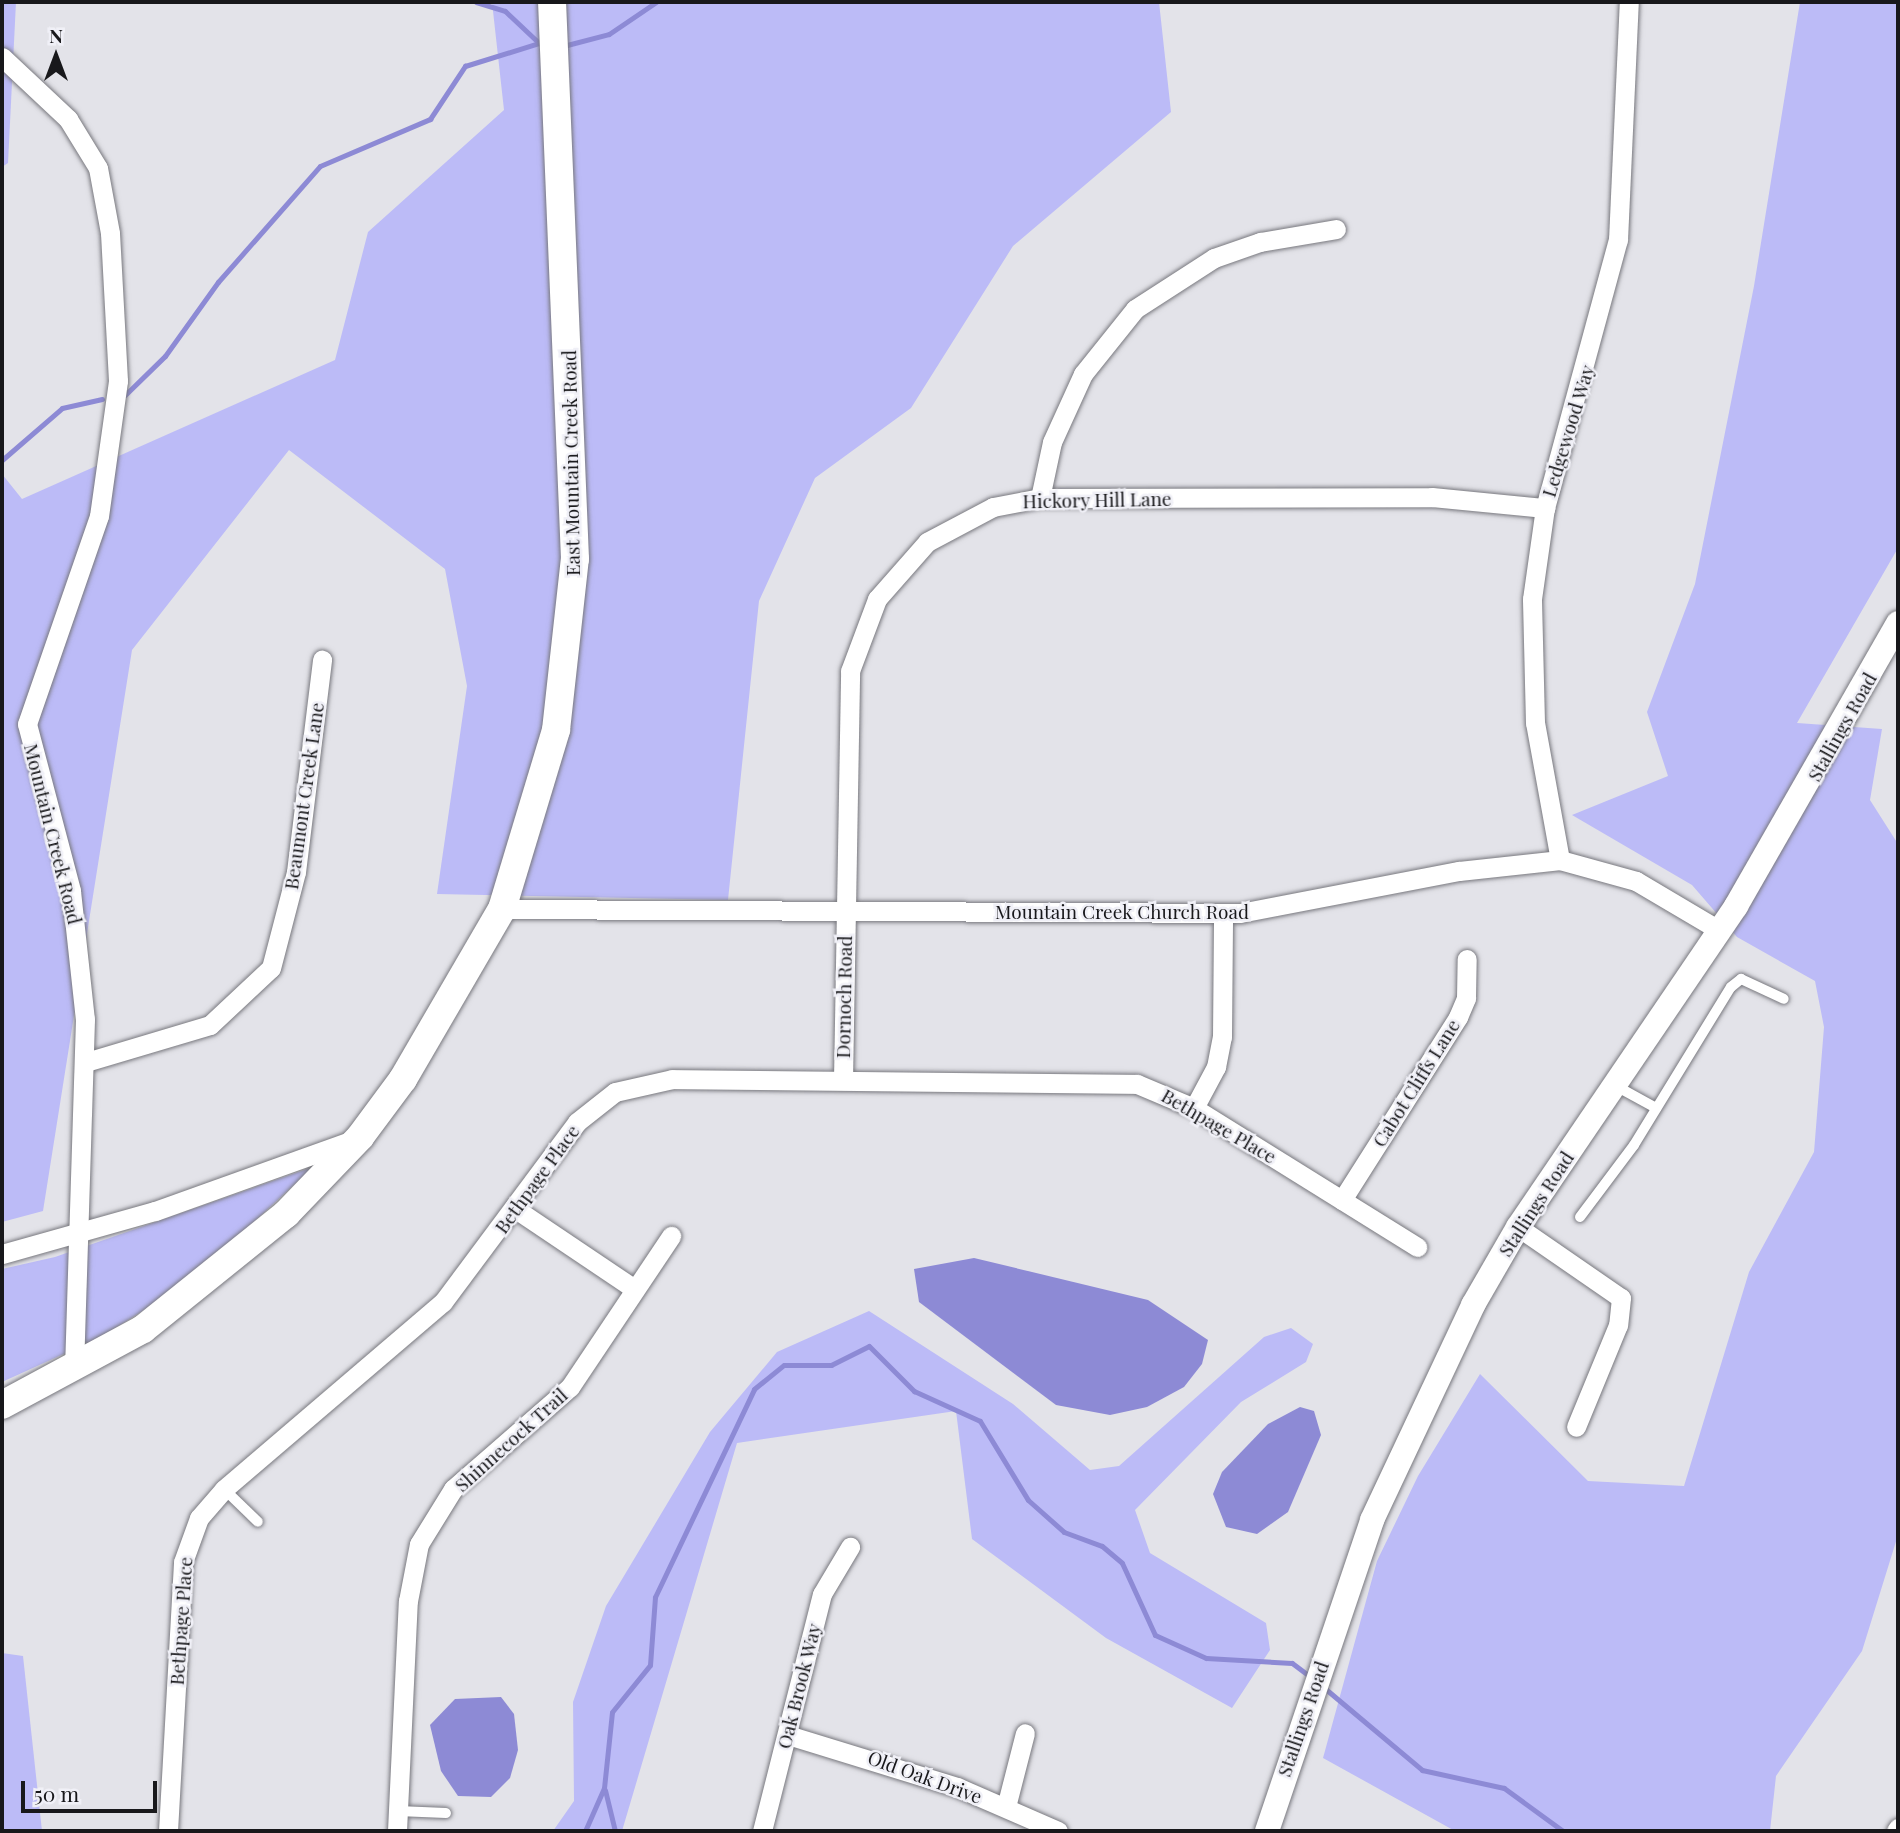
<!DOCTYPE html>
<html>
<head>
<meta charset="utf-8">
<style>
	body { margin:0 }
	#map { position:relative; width:1900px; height:1833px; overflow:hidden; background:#e3e3e9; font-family:"Playfair Display",serif }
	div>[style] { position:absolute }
	.green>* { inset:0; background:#bcbbf7 }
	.water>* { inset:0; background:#8d8ad5 }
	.stream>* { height:5px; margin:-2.5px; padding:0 2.5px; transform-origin:2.5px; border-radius:2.5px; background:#8d8ad5 }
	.roads { filter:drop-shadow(0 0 2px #78787e) drop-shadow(0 0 2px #78787e) }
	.service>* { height:10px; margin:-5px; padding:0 5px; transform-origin:5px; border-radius:5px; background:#fff }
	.minor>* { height:19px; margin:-9.5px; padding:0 9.5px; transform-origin:9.5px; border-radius:9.5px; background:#fff }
	.tertiary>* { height:24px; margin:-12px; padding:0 12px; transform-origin:12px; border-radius:12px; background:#fff }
	.secondary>* { height:28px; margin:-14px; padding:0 14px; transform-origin:14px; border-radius:14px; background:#fff }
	span { translate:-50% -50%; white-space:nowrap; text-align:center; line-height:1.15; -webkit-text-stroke:5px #f0f0f7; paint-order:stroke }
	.street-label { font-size:19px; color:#18181b }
	.frame { position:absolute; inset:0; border:4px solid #18181b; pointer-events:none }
	.north { position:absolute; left:21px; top:21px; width:70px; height:70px; -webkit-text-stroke:5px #f0f0f7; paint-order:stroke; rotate:0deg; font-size:19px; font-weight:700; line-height:28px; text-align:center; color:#18181b }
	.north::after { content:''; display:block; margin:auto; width:24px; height:32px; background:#18181b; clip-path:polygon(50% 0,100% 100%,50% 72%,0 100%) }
	.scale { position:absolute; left:21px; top:1781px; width:136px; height:32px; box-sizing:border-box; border:4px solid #18181b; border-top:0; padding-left:9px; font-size:21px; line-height:24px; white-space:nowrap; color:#18181b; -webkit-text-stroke:5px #f0f0f7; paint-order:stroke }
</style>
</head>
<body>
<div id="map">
	<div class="green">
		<i style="clip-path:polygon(2px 2px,16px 2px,8px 163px,2px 167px)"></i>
		<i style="clip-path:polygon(492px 2px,1159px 2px,1171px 112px,1013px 246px,911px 408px,815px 478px,759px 601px,728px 900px,437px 894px,467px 686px,445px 569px,289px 450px,132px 650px,43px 1211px,2px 1222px,2px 474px,22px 499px,335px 360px,368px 232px,504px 110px)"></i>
		<i style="clip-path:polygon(1800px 2px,1898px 2px,1898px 548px,1797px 723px,1882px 729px,1870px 800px,1898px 844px,1898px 1535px,1862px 1651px,1776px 1776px,1770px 1831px,1455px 1831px,1323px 1758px,1377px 1561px,1418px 1476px,1480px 1374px,1588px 1481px,1684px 1486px,1749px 1272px,1814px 1152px,1824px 1027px,1815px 981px,1737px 937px,1692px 885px,1572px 815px,1668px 776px,1647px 712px,1695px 584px,1754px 286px)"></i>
		<i style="clip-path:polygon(313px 1167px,190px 1281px,101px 1337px,2px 1382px,2px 1269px,55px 1257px)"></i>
		<i style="clip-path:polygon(869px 1311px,1013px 1404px,1090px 1470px,1119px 1466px,1264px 1337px,1291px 1328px,1313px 1344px,1306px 1362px,1241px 1402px,1135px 1510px,1150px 1553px,1266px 1623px,1270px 1650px,1232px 1708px,1106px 1638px,972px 1539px,956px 1411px,737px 1443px,622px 1831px,553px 1831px,574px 1801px,573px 1702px,606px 1606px,710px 1432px,777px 1352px)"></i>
		<i style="clip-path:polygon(2px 1653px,23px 1656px,42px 1831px,2px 1831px)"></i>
	</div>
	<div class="water">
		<i style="clip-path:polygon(974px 1258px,1148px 1300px,1208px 1340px,1202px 1364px,1184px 1387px,1147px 1407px,1110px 1415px,1056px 1405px,919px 1302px,914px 1269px)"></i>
		<i style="clip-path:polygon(1300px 1407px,1314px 1411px,1321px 1435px,1288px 1512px,1257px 1534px,1226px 1527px,1213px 1494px,1222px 1472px,1268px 1424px)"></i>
		<i style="clip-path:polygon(501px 1697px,514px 1714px,518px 1750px,510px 1778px,491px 1797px,458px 1796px,441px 1771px,430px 1725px,455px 1699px)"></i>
	</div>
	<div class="stream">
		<i style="left:476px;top:2px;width:30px;rotate:17deg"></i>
		<i style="left:505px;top:11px;width:47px;rotate:43.3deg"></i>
		<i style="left:567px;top:45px;width:43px;rotate:-14.7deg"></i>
		<i style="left:609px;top:34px;width:57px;rotate:-34.2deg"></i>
		<i style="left:125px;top:395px;width:56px;rotate:-44.3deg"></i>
		<i style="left:165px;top:356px;width:91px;rotate:-54.4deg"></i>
		<i style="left:218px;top:282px;width:154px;rotate:-48.7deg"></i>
		<i style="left:320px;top:166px;width:120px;rotate:-23.1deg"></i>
		<i style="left:430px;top:119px;width:64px;rotate:-56.6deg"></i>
		<i style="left:465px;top:66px;width:77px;rotate:-17.3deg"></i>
		<i style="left:2px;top:460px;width:79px;rotate:-40.9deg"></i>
		<i style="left:62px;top:408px;width:41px;rotate:-12.7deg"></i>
		<i style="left:1322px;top:1686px;width:131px;rotate:40deg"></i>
		<i style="left:1422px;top:1770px;width:84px;rotate:12.4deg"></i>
		<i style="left:1504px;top:1788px;width:73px;rotate:36.1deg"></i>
		<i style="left:605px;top:1790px;width:42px;rotate:76.3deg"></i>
		<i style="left:585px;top:1831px;width:47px;rotate:-66.2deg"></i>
		<i style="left:604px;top:1788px;width:76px;rotate:-84deg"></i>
		<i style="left:612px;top:1712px;width:60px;rotate:-51deg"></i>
		<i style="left:650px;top:1665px;width:68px;rotate:-85.8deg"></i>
		<i style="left:655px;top:1597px;width:230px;rotate:-64.5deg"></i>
		<i style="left:754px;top:1389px;width:38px;rotate:-39deg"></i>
		<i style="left:784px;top:1365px;width:47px"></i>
		<i style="left:831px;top:1365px;width:42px;rotate:-26.6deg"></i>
		<i style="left:869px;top:1346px;width:64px;rotate:45deg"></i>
		<i style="left:914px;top:1391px;width:72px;rotate:24.4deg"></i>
		<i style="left:980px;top:1421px;width:92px;rotate:58.7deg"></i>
		<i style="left:1028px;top:1500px;width:48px;rotate:41.6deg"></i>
		<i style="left:1064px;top:1532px;width:40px;rotate:20.2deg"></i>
		<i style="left:1102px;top:1546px;width:26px;rotate:40deg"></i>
		<i style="left:1122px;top:1563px;width:79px;rotate:65.4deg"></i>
		<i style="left:1155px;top:1635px;width:56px;rotate:24.3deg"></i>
		<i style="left:1206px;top:1658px;width:86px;rotate:3.3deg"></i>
		<i style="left:1292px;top:1663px;width:25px;rotate:37deg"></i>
	</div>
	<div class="roads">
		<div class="service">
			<i style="left:1616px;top:1086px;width:46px;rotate:28.8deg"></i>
			<i style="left:1580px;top:1217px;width:90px;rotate:-53.1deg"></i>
			<i style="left:1634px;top:1145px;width:185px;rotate:-58.5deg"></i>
			<i style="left:1731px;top:987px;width:13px;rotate:-39deg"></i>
			<i style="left:1741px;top:979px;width:47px;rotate:24.9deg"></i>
			<i style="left:224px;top:1489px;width:47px;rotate:44.1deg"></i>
			<i style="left:398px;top:1811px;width:48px;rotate:2.4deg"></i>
		</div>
		<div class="minor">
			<i style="left:2px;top:57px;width:91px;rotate:43.2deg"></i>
			<i style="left:68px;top:119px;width:57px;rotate:58.5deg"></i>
			<i style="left:98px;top:168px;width:66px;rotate:79.5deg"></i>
			<i style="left:110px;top:233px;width:148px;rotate:86.9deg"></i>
			<i style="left:118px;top:381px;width:136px;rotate:98deg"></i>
			<i style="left:99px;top:516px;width:220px;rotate:109.1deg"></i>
			<i style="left:27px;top:724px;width:173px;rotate:75.2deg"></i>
			<i style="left:71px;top:891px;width:129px;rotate:83.8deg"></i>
			<i style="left:85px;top:1019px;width:351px;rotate:91.8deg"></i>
			<i style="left:1040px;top:498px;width:57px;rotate:-77.9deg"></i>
			<i style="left:1052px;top:442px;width:75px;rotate:-65.5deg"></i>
			<i style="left:1083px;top:374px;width:83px;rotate:-51.3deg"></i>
			<i style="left:1135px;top:309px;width:94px;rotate:-32.8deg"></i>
			<i style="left:1214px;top:258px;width:49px;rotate:-19.2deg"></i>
			<i style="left:1260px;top:242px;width:77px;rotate:-9.7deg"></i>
			<i style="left:1560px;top:860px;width:139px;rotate:-100.3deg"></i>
			<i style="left:1535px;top:723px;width:124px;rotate:-91.4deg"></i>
			<i style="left:1532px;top:599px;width:92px;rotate:-81.9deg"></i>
			<i style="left:1545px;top:508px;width:278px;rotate:-74.8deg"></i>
			<i style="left:1618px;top:240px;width:238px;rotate:-87.4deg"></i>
			<i style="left:502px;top:909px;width:738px;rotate:0.31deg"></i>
			<i style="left:1240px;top:913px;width:223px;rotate:-10.9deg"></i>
			<i style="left:1459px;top:871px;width:102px;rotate:-6.2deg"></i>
			<i style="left:1560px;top:860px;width:79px;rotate:15.4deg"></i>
			<i style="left:1636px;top:881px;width:96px;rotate:30.6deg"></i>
			<i style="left:86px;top:1062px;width:129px;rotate:-16.6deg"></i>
			<i style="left:210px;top:1025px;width:83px;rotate:-43.1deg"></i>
			<i style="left:271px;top:968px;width:99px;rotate:-75.4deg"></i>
			<i style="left:296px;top:872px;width:214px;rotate:-83deg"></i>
			<i style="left:843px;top:1080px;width:409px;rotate:-89deg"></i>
			<i style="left:850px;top:671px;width:77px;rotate:-69.4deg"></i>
			<i style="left:877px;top:599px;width:76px;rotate:-48.7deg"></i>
			<i style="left:927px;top:542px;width:75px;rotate:-27.9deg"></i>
			<i style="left:993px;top:507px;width:48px;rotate:-10.8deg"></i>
			<i style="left:1040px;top:498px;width:392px;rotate:-0.1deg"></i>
			<i style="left:1432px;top:497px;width:114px;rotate:5.6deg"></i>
			<i style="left:1194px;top:1108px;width:47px;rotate:-61.8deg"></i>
			<i style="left:1216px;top:1067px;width:31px;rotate:-79deg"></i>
			<i style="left:1222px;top:1037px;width:123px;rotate:-89.5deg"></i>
			<i style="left:1342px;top:1200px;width:217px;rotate:-57.6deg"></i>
			<i style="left:1458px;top:1017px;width:21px;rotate:-67deg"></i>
			<i style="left:1466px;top:998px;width:39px;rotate:-89deg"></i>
			<i style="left:517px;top:1210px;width:140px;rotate:33.9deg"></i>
			<i style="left:1518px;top:1227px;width:125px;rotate:34.6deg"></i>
			<i style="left:1621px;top:1298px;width:27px;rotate:96deg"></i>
			<i style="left:1618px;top:1325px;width:110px;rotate:112.4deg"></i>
			<i style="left:2px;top:1254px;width:159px;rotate:-15.7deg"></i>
			<i style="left:155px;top:1211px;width:210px;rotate:-19.7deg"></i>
			<i style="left:788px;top:1735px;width:177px;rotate:17.1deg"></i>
			<i style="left:957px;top:1787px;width:110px;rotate:23.5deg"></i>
			<i style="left:1006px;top:1807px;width:76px;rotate:-75.6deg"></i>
			<i style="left:168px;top:1831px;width:269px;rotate:-86.8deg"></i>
			<i style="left:183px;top:1562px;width:47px;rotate:-70deg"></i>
			<i style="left:199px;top:1518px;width:38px;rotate:-49deg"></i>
			<i style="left:224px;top:1489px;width:288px;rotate:-40.5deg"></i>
			<i style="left:443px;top:1302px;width:224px;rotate:-53.3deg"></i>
			<i style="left:577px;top:1122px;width:48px;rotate:-38.3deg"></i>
			<i style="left:615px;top:1092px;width:58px;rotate:-12.8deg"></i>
			<i style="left:672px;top:1079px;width:465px;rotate:0.6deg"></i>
			<i style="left:1137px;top:1084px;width:62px;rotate:22.8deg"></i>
			<i style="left:1194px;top:1108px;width:263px;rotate:31.9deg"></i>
			<i style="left:397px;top:1831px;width:230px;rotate:-87.3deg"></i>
			<i style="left:408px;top:1601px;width:58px;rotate:-79.1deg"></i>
			<i style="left:419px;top:1544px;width:65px;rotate:-58.3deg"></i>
			<i style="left:453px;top:1489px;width:155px;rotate:-41.1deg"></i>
			<i style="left:570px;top:1387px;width:182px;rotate:-56.2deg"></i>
			<i style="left:762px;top:1831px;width:244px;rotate:-75.8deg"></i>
			<i style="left:822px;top:1594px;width:55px;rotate:-59.2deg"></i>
			<i style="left:1896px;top:1831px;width:4px;rotate:-56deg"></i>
		</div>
		<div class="tertiary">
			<i style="left:1267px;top:1831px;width:328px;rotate:-71.3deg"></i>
			<i style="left:1372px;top:1520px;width:238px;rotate:-64.8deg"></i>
			<i style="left:1473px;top:1305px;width:90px;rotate:-60deg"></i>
			<i style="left:1518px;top:1227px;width:388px;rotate:-55.8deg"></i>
			<i style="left:1736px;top:906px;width:326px;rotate:-60.2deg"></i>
		</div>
		<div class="secondary">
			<i style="left:2px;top:1405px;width:160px;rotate:-28.3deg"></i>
			<i style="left:143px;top:1329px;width:184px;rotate:-38.8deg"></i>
			<i style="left:286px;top:1214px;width:107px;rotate:-46.1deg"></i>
			<i style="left:360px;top:1137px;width:72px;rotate:-53.4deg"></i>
			<i style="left:403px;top:1079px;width:197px;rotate:-59.8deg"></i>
			<i style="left:502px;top:909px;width:187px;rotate:-73.2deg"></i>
			<i style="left:556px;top:730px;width:172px;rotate:-83.7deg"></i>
			<i style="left:575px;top:559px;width:557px;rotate:-92.36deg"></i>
		</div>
	</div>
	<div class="street-label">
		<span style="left:1568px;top:431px;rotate:-73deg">Ledgewood Way</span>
		<span style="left:571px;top:463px;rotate:-91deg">East Mountain Creek Road</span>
		<span style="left:1097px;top:500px;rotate:-1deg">Hickory Hill Lane</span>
		<span style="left:1842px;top:727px;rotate:-61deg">Stallings Road</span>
		<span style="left:304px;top:796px;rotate:-82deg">Beaumont Creek Lane</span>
		<span style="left:53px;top:834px;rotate:76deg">Mountain Creek Road</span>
		<span style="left:1122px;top:912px">Mountain Creek Church Road</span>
		<span style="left:844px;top:997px;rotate:-89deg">Dornoch Road</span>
		<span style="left:1416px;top:1083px;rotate:-58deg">Cabot Cliffs Lane</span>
		<span style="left:1219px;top:1126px;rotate:30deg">Bethpage Place</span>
		<span style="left:537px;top:1179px;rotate:-54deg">Bethpage Place</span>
		<span style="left:1536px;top:1204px;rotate:-57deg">Stallings Road</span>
		<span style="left:511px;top:1440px;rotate:-42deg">Shinnecock Trail</span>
		<span style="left:181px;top:1621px;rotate:-86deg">Bethpage Place</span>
		<span style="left:799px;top:1686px;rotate:-76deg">Oak Brook Way</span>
		<span style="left:1303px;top:1719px;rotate:-71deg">Stallings Road</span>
		<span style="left:925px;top:1777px;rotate:20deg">Old Oak Drive</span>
	</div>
	<div class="frame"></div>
	<div class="north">N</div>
	<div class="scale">50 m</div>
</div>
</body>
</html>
